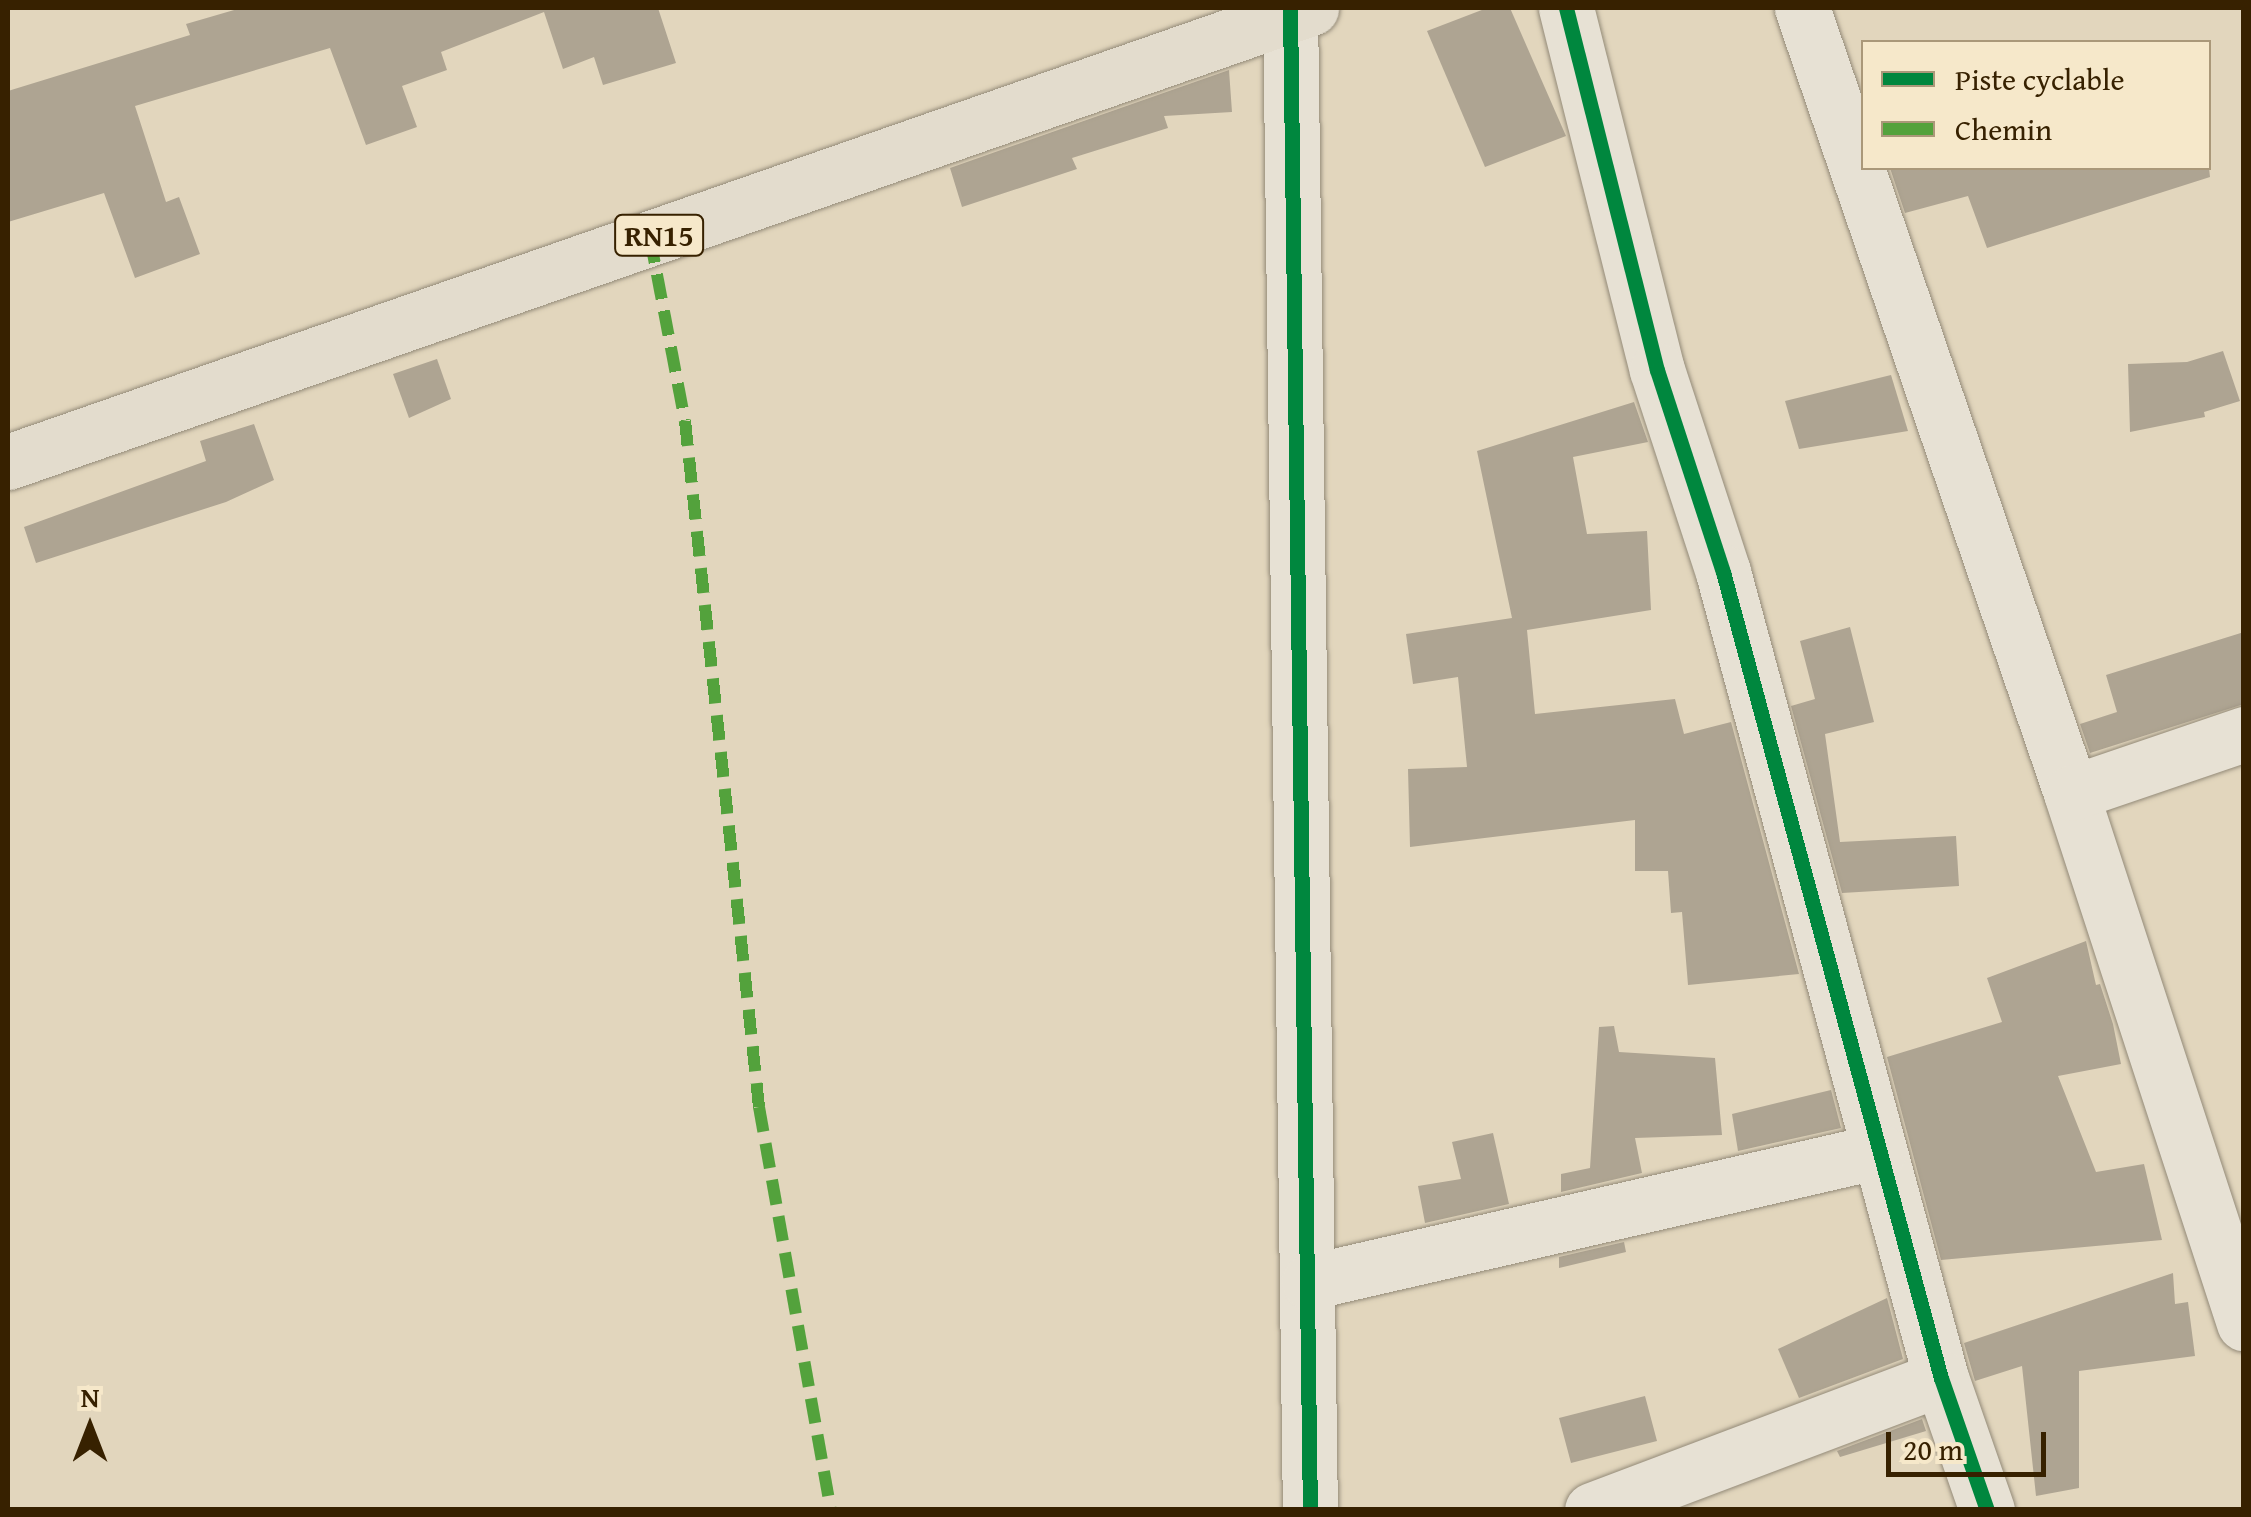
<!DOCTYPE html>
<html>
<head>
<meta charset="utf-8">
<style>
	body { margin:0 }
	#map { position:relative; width:2251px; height:1517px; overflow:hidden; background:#e2d6bd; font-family:"Gentium Book Plus",serif }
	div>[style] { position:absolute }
	.building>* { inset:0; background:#aea492 }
	.roads { filter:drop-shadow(0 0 2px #938a78) drop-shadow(0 0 2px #938a78) }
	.street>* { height:55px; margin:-27.5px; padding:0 27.5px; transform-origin:27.5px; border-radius:27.5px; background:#e7e1d4 }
	.primary>* { height:55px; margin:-27.5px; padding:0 27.5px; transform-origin:27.5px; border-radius:27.5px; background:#e3dccd }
	.quiet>* { height:12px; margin-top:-6px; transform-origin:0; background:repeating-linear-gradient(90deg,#53a23c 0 25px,transparent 0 37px) }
	.cycleway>* { height:15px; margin:-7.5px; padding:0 7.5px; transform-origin:7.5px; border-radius:7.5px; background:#00873e }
	span { translate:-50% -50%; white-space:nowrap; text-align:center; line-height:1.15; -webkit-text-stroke:8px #f6e8ca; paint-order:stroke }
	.shield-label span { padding:2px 8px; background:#f6e8ca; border:2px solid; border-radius:8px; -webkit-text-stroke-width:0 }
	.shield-label { font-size:30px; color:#372100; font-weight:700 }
	.frame { position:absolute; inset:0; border:10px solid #372100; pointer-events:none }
	.legend { position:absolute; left:1861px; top:40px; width:350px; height:130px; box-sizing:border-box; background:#f6e8ca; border:2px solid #aa9879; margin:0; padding:12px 18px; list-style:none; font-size:30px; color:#372100 }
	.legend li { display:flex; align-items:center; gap:20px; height:50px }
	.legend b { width:50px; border:2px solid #aa9879 }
	.north { position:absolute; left:40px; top:1377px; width:100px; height:100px; -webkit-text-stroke:8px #f6e8ca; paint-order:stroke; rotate:0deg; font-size:28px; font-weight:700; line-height:40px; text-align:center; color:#372100 }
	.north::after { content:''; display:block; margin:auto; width:35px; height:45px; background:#372100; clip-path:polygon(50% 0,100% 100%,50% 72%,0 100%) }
	.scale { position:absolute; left:1886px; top:1432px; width:160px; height:45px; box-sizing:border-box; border:5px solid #372100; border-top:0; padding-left:12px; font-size:30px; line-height:35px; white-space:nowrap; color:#372100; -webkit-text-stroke:8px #f6e8ca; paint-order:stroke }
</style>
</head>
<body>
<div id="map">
	<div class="building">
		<i style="clip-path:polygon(241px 8px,658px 8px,676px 63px,603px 85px,594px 57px,563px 69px,544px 12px,441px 52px,447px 70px,402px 86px,417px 127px,366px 145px,330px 48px,135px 106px,166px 202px,179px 197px,200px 254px,135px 278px,104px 193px,8px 222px,8px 91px,190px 35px,186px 24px)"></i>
		<i style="clip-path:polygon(1487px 8px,1510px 8px,1566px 136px,1485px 167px,1427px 31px)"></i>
		<i style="clip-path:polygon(1229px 70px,1232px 112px,1164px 116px,1168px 128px,1072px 158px,1077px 169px,962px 207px,950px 168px)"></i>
		<i style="clip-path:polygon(1890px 168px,2209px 168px,2210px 177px,1987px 248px,1968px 196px,1905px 213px)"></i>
		<i style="clip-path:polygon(2223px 351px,2240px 401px,2204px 412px,2205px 417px,2130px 432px,2128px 364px,2187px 362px)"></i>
		<i style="clip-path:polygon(437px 359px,451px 399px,409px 418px,393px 374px)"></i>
		<i style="clip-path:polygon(1891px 375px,1908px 431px,1799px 449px,1785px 401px)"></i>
		<i style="clip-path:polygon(1634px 402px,1648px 442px,1573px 457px,1587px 534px,1647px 531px,1651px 610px,1527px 630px,1535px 714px,1675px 699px,1684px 734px,1731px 722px,1799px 974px,1688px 985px,1682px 912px,1671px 913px,1668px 871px,1635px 871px,1635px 820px,1410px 847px,1408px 769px,1467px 767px,1458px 677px,1413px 684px,1406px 634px,1512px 618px,1477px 451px)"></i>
		<i style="clip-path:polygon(254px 424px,274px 480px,226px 502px,36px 563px,24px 527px,206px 461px,200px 441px)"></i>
		<i style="clip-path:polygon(1850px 627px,1874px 722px,1825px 734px,1840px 842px,1956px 836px,1959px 886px,1842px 893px,1791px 706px,1815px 699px,1800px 641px)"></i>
		<i style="clip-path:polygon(2244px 632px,2244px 704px,2090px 753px,2080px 724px,2117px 712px,2106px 675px)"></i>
		<i style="clip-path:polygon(2086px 941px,2096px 985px,2100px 984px,2113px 1024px,2121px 1064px,2058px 1076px,2096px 1172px,2144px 1164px,2162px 1240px,1941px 1260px,1887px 1057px,2002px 1022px,1987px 978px)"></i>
		<i style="clip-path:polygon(1614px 1026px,1619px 1052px,1715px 1058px,1722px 1135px,1635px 1138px,1642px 1173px,1561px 1192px,1561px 1174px,1590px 1168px,1599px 1027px)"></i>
		<i style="clip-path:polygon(1831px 1090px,1841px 1128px,1738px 1151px,1732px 1114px)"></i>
		<i style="clip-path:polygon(1493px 1133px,1509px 1204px,1425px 1223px,1418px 1186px,1461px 1179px,1452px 1142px)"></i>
		<i style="clip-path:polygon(1624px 1242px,1626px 1252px,1559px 1268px,1559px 1257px)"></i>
		<i style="clip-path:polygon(2173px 1273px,2175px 1304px,2188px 1302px,2195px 1356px,2079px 1371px,2079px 1488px,2036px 1496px,2022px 1366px,1975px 1381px,1964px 1343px)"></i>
		<i style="clip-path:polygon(1887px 1298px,1903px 1359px,1799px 1398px,1778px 1349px)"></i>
		<i style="clip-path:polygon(1645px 1396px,1657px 1441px,1571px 1463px,1559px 1418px)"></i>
		<i style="clip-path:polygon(1922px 1419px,1926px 1431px,1840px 1457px,1837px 1451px)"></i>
	</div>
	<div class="roads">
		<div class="street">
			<i style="left:1290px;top:8px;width:1502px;rotate:89.24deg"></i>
			<i style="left:1566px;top:8px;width:373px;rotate:75.9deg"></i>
			<i style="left:1657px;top:370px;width:213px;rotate:71.9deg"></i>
			<i style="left:1723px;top:572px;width:835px;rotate:74.87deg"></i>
			<i style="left:1941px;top:1378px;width:140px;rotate:70.8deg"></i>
			<i style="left:1802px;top:8px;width:830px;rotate:71.08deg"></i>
			<i style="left:2071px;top:793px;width:558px;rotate:71.92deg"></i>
			<i style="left:2071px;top:793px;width:183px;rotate:-18.8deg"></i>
			<i style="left:1309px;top:1282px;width:585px;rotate:-12.94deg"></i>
			<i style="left:1592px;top:1510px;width:373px;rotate:-20.7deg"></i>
		</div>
		<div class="primary">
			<i style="left:8px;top:462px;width:1380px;rotate:-19.21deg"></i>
		</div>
	</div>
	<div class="quiet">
		<i style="left:650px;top:238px;width:186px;rotate:79.2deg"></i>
		<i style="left:685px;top:421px;width:690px;rotate:83.84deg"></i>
		<i style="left:759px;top:1107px;width:409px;rotate:79.9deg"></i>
	</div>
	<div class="cycleway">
		<i style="left:1290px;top:8px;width:1502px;rotate:89.24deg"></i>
		<i style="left:1566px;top:8px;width:373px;rotate:75.9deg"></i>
		<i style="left:1657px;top:370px;width:213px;rotate:71.9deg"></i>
		<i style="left:1723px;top:572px;width:835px;rotate:74.87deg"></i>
		<i style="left:1941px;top:1378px;width:140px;rotate:70.8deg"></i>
	</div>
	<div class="shield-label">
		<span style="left:659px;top:235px">RN15</span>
	</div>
	<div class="frame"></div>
	<ul class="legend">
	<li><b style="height:12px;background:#00873e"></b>Piste cyclable</li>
	<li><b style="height:12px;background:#53a23c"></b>Chemin</li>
	</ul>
	<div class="north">N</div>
	<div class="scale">20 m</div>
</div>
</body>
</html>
